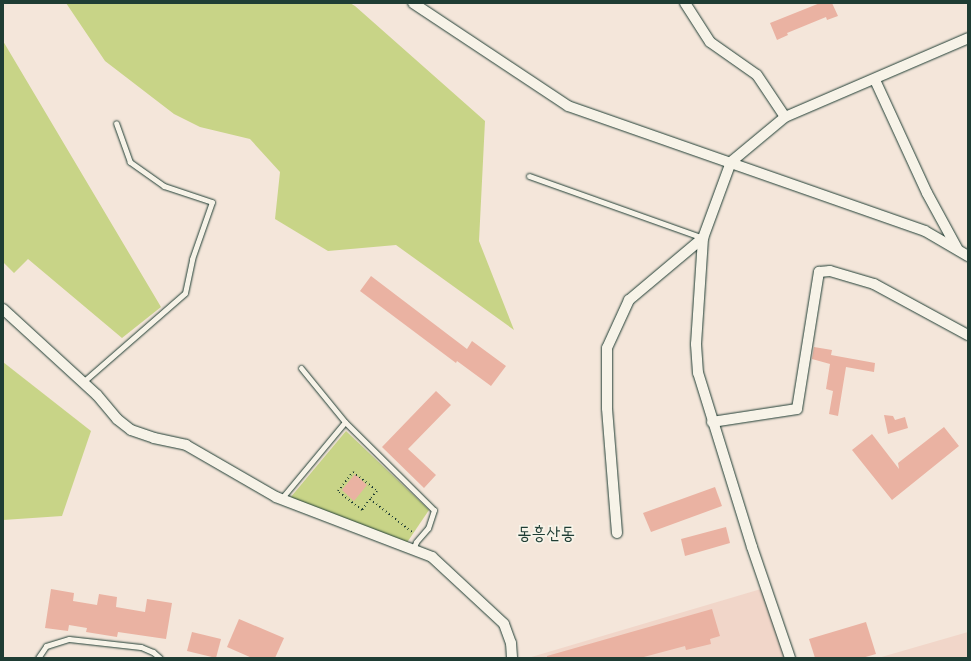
<!DOCTYPE html>
<html>
<head>
<meta charset="utf-8">
<style>
	body { margin:0 }
	#map { position:relative; width:971px; height:661px; overflow:hidden; background:#f4e6da; font-family:Caveat,"Poor Story",sans-serif }
	div>[style] { position:absolute }
	.built>* { inset:0; background:#f1d6c9 }
	.green>* { inset:0; background:#c8d487 }
	.building>* { inset:0; background:#eab2a2 }
	.path>* { height:2px; margin-top:-1px; transform-origin:0; background:repeating-linear-gradient(90deg,#1f3d34 0 1px,transparent 0 4px) }
	.roads { filter:drop-shadow(0 0 1px #1f3d34) drop-shadow(0 0 1px #1f3d34) }
	.service>* { height:5px; margin:-2.5px; padding:0 2.5px; transform-origin:2.5px; border-radius:2.5px; background:#f7f3e8 }
	.minor>* { height:10px; margin:-5px; padding:0 5px; transform-origin:5px; border-radius:5px; background:#f7f3e8 }
	span { translate:-50% -50%; white-space:nowrap; text-align:center; line-height:1.15; -webkit-text-stroke:3.5px #f7f3e8; paint-order:stroke }
	.neighbourhood-label { font-size:18px; color:#1f3d34 }
	.frame { position:absolute; inset:0; border:4px solid #1f3d34; pointer-events:none }
</style>
</head>
<body>
<div id="map">
	<div class="built">
		<i style="clip-path:polygon(761px 589px,785px 658px,528px 658px)"></i>
		<i style="clip-path:polygon(968px 632px,968px 658px,878px 658px)"></i>
	</div>
	<div class="green">
		<i style="clip-path:polygon(66px 3px,350px 3px,355px 6px,485px 121px,479px 241px,514px 330px,396px 245px,328px 251px,275px 219px,280px 172px,250px 139px,200px 127px,174px 114px,105px 61px)"></i>
		<i style="clip-path:polygon(3px 41px,161px 307px,122px 338px,28px 259px,14px 273px,3px 262px)"></i>
		<i style="clip-path:polygon(3px 362px,91px 431px,62px 516px,3px 520px)"></i>
		<i style="clip-path:polygon(346px 431px,429px 510px,406px 544px,290px 498px)"></i>
	</div>
	<div class="building">
		<i style="clip-path:polygon(820px 3px,832px 3px,838px 16px,827px 20px,826px 17px,787px 33px,788px 35px,777px 40px,770px 23px)"></i>
		<i style="clip-path:polygon(371px 276px,467px 349px,472px 341px,506px 366px,491px 386px,457px 361px,456px 363px,360px 291px)"></i>
		<i style="clip-path:polygon(814px 347px,832px 350px,831px 355px,875px 363px,874px 372px,846px 367px,838px 416px,829px 414px,833px 391px,826px 389px,830px 364px,812px 359px)"></i>
		<i style="clip-path:polygon(436px 391px,451px 405px,408px 449px,436px 475px,424px 488px,382px 447px)"></i>
		<i style="clip-path:polygon(884px 415px,893px 416px,895px 420px,905px 417px,908px 428px,888px 434px)"></i>
		<i style="clip-path:polygon(944px 427px,959px 446px,892px 500px,852px 450px,872px 434px,899px 469px,898px 463px)"></i>
		<i style="clip-path:polygon(355px 474px,367px 485px,354px 501px,342px 490px)"></i>
		<i style="clip-path:polygon(715px 487px,722px 506px,651px 532px,643px 513px)"></i>
		<i style="clip-path:polygon(726px 527px,730px 543px,685px 556px,681px 539px)"></i>
		<i style="clip-path:polygon(51px 589px,74px 593px,73px 601px,97px 605px,99px 594px,117px 597px,116px 607px,145px 612px,147px 599px,172px 603px,166px 639px,118px 632px,117px 637px,86px 632px,87px 628px,69px 625px,68px 631px,45px 628px)"></i>
		<i style="clip-path:polygon(712px 609px,720px 636px,710px 639px,711px 644px,686px 650px,685px 646px,640px 658px,547px 658px,547px 656px)"></i>
		<i style="clip-path:polygon(239px 619px,284px 638px,275px 658px,252px 658px,227px 647px)"></i>
		<i style="clip-path:polygon(866px 622px,876px 654px,862px 658px,815px 658px,809px 639px)"></i>
		<i style="clip-path:polygon(192px 632px,221px 639px,216px 658px,187px 651px)"></i>
	</div>
	<div class="path">
		<i style="left:370px;top:499px;width:14px;rotate:126deg"></i>
		<i style="left:362px;top:510px;width:31px;rotate:-142deg"></i>
		<i style="left:338px;top:491px;width:24px;rotate:-52deg"></i>
		<i style="left:353px;top:472px;width:31px;rotate:38deg"></i>
		<i style="left:377px;top:491px;width:11px;rotate:131deg"></i>
		<i style="left:370px;top:499px;width:55px;rotate:38.3deg"></i>
	</div>
	<div class="roads">
		<div class="service">
			<i style="left:529px;top:176px;width:185px;rotate:19.6deg"></i>
			<i style="left:301px;top:368px;width:70px;rotate:50.8deg"></i>
			<i style="left:345px;top:422px;width:125px;rotate:44.7deg"></i>
			<i style="left:434px;top:510px;width:19px;rotate:108deg"></i>
			<i style="left:428px;top:528px;width:18px;rotate:131deg"></i>
			<i style="left:416px;top:542px;width:9px;rotate:111deg"></i>
			<i style="left:83px;top:382px;width:135px;rotate:-41.1deg"></i>
			<i style="left:185px;top:293px;width:35px;rotate:-78deg"></i>
			<i style="left:192px;top:259px;width:60px;rotate:-70.7deg"></i>
			<i style="left:212px;top:202px;width:51px;rotate:-161.6deg"></i>
			<i style="left:164px;top:186px;width:42px;rotate:-144.8deg"></i>
			<i style="left:130px;top:162px;width:41px;rotate:-109.7deg"></i>
			<i style="left:281px;top:499px;width:100px;rotate:-50.3deg"></i>
			<i style="left:38px;top:658px;width:14px;rotate:-56deg"></i>
			<i style="left:46px;top:646px;width:24px;rotate:-17deg"></i>
			<i style="left:69px;top:639px;width:72px;rotate:6.3deg"></i>
			<i style="left:141px;top:647px;width:13px;rotate:23deg"></i>
			<i style="left:153px;top:652px;width:9px;rotate:41deg"></i>
		</div>
		<div class="minor">
			<i style="left:413px;top:3px;width:186px;rotate:33.6deg"></i>
			<i style="left:568px;top:106px;width:378px;rotate:19.3deg"></i>
			<i style="left:925px;top:231px;width:50px;rotate:30.2deg"></i>
			<i style="left:685px;top:3px;width:46px;rotate:57.3deg"></i>
			<i style="left:710px;top:42px;width:57px;rotate:35.1deg"></i>
			<i style="left:757px;top:75px;width:50px;rotate:56.3deg"></i>
			<i style="left:875px;top:80px;width:124px;rotate:65.3deg"></i>
			<i style="left:927px;top:193px;width:63px;rotate:61.4deg"></i>
			<i style="left:3px;top:309px;width:127px;rotate:42.5deg"></i>
			<i style="left:97px;top:395px;width:31px;rotate:50deg"></i>
			<i style="left:117px;top:419px;width:18px;rotate:38deg"></i>
			<i style="left:131px;top:430px;width:24px;rotate:19deg"></i>
			<i style="left:154px;top:438px;width:33px;rotate:12deg"></i>
			<i style="left:186px;top:445px;width:104px;rotate:30deg"></i>
			<i style="left:276px;top:497px;width:167px;rotate:21deg"></i>
			<i style="left:432px;top:557px;width:98px;rotate:42.9deg"></i>
			<i style="left:504px;top:624px;width:20px;rotate:70deg"></i>
			<i style="left:511px;top:643px;width:15px;rotate:86deg"></i>
			<i style="left:712px;top:422px;width:86px;rotate:-8.7deg"></i>
			<i style="left:797px;top:409px;width:139px;rotate:-80.9deg"></i>
			<i style="left:819px;top:272px;width:11px;rotate:-5deg"></i>
			<i style="left:830px;top:271px;width:46px;rotate:16.5deg"></i>
			<i style="left:874px;top:284px;width:107px;rotate:28.5deg"></i>
			<i style="left:617px;top:533px;width:125px;rotate:-94.6deg"></i>
			<i style="left:607px;top:408px;width:60px;rotate:-90deg"></i>
			<i style="left:607px;top:348px;width:53px;rotate:-65.4deg"></i>
			<i style="left:629px;top:300px;width:97px;rotate:-40deg"></i>
			<i style="left:790px;top:658px;width:117px;rotate:-108.9deg"></i>
			<i style="left:752px;top:547px;width:182px;rotate:-107.2deg"></i>
			<i style="left:698px;top:373px;width:29px;rotate:-94deg"></i>
			<i style="left:696px;top:344px;width:106px;rotate:-86.2deg"></i>
			<i style="left:703px;top:238px;width:81px;rotate:-69.8deg"></i>
			<i style="left:731px;top:162px;width:70px;rotate:-39.8deg"></i>
			<i style="left:785px;top:117px;width:199px;rotate:-23.3deg"></i>
		</div>
	</div>
	<div class="neighbourhood-label">
		<span style="left:546px;top:533px">동흥산동</span>
	</div>
	<div class="frame"></div>
</div>
</body>
</html>
